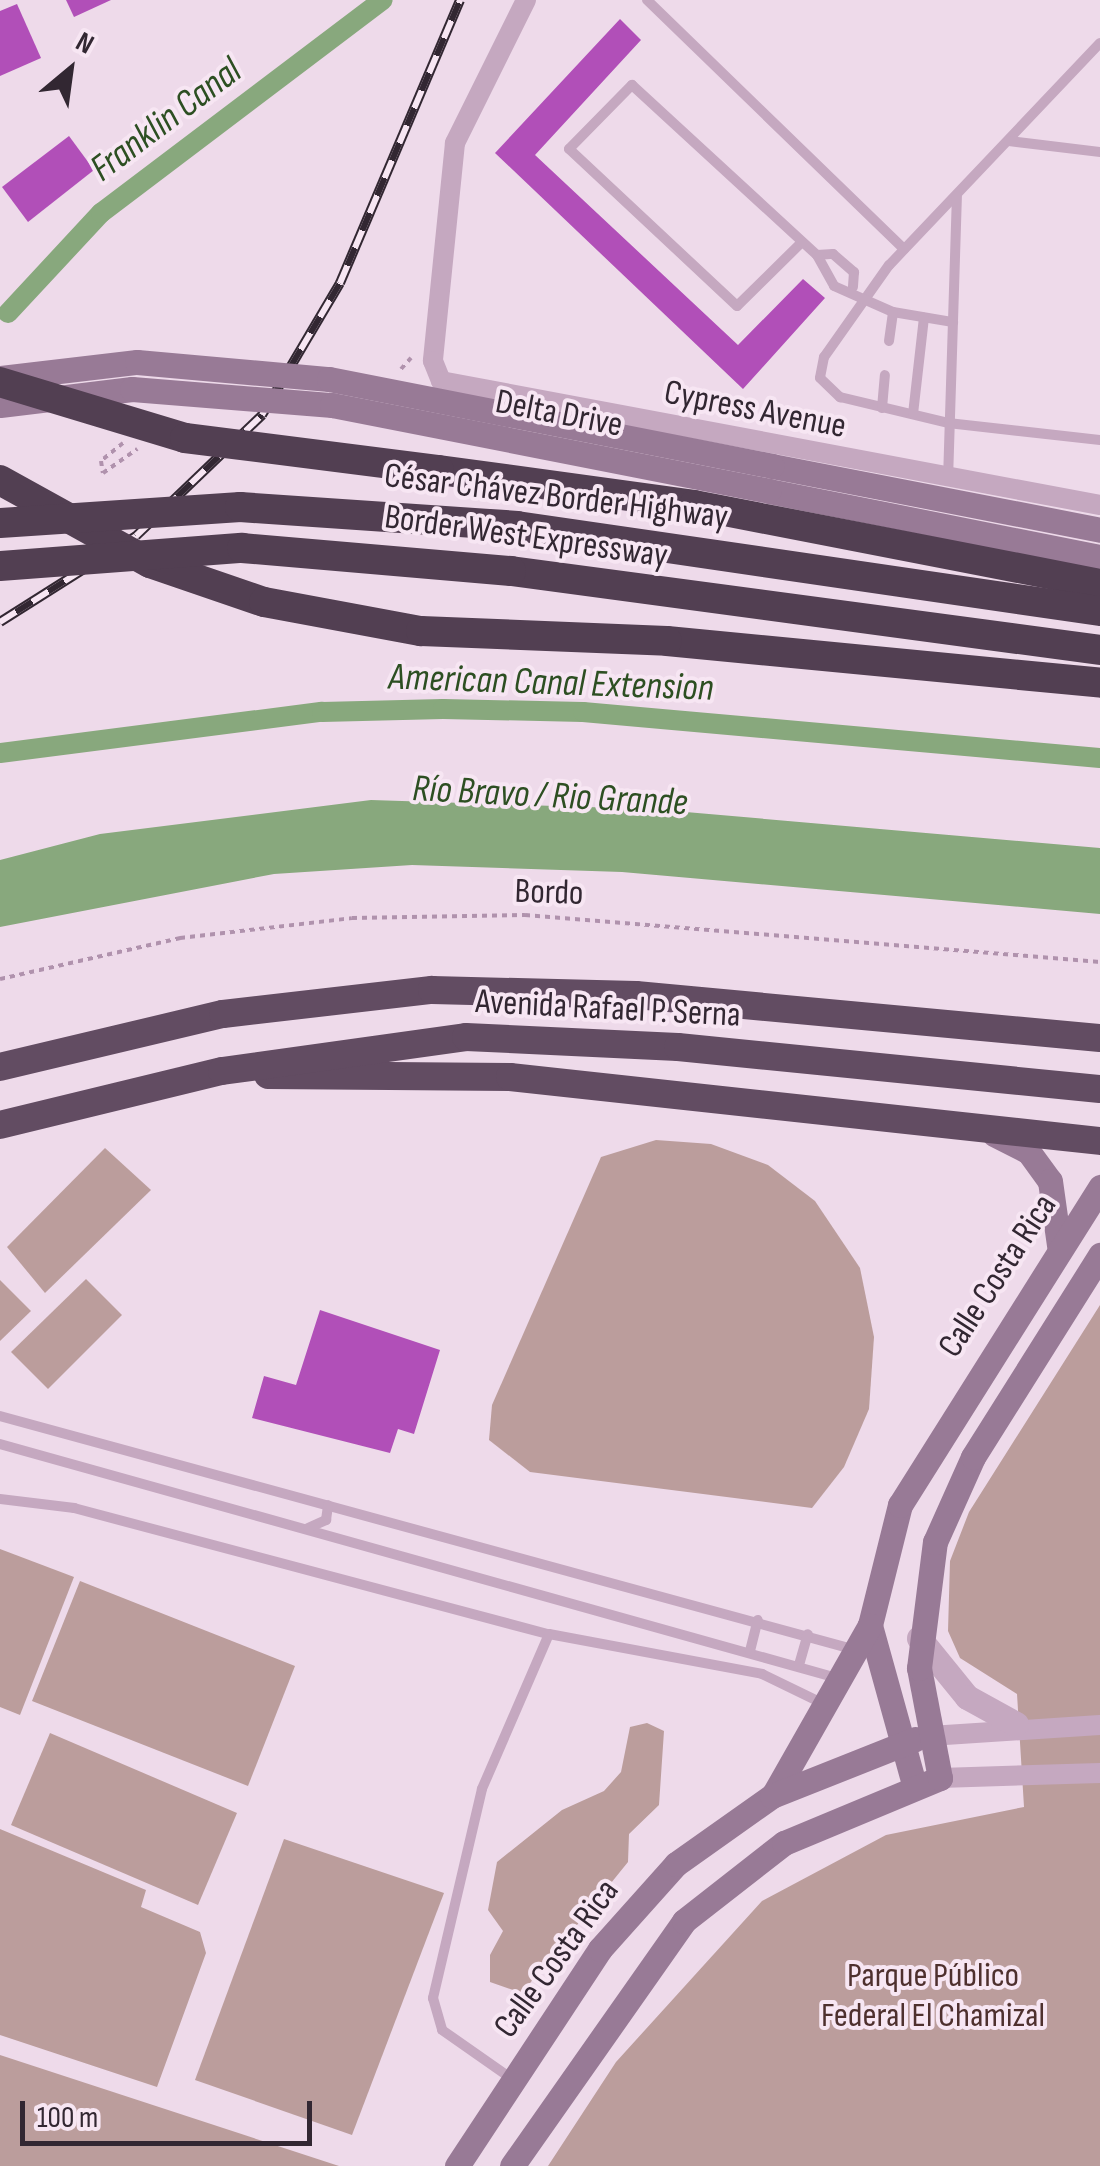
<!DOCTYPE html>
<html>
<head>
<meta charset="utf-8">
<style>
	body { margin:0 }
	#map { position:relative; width:1100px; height:2166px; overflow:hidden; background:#eedaea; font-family:"Sofia Sans Condensed",sans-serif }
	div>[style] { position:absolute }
	.green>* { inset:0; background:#bb9d9c }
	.water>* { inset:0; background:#88a87d }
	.canal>* { height:20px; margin:-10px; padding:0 10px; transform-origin:10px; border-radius:10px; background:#88a87d }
	.building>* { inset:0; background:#b14fb8 }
	.path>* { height:4px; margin-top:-2px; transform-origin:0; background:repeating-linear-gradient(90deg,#b092ad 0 5px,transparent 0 10px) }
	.service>* { height:10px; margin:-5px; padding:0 5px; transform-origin:5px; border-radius:5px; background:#c5a8c0 }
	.minor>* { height:20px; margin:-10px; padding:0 10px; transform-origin:10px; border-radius:10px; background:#c5a8c0 }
	.tertiary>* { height:25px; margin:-12.5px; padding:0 12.5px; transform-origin:12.5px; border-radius:12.5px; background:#c5a8c0 }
	.secondary>* { height:25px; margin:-12.5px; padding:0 12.5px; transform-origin:12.5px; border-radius:12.5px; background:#987a96 }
	.trunk>* { height:28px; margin:-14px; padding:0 14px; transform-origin:14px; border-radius:14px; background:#624c62 }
	.motorway>* { height:30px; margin:-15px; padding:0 15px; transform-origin:15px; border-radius:15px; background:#523f52 }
	.rail>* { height:10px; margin-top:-5px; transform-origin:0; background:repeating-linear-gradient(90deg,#f7e6f3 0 19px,#322732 0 38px); box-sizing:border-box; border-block:2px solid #322732 }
	.path-bridge>* { height:4px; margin-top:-2px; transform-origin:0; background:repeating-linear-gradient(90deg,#b092ad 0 5px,transparent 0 10px) }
	.secondary-bridge>* { height:25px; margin:-12.5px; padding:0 12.5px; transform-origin:12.5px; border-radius:12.5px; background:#987a96 }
	.motorway-bridge>* { height:30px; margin:-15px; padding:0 15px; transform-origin:15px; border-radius:15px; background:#523f52 }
	span { translate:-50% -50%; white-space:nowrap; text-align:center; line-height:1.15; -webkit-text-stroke:8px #f7e6f3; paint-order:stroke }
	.street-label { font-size:35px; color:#322732 }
	.park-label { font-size:35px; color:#4e302e }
	.water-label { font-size:38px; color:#2d4f22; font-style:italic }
	.north { position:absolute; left:20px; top:20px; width:100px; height:100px; -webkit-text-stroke:8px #f7e6f3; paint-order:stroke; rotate:29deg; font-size:28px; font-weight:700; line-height:40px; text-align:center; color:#322732 }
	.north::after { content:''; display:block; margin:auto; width:35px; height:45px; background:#322732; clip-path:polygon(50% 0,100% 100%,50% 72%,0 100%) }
	.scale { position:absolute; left:20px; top:2101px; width:292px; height:45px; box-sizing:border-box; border:5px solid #322732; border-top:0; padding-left:12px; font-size:30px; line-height:35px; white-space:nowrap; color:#322732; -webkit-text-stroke:8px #f7e6f3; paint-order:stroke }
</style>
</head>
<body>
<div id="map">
	<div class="green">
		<i style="clip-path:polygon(656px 1140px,711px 1144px,768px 1165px,815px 1201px,860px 1268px,874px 1337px,869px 1409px,844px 1467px,812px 1508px,530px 1472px,489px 1440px,492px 1405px,601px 1157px)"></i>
		<i style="clip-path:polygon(105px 1148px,151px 1190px,45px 1293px,7px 1247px)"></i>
		<i style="clip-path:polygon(86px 1279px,122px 1315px,48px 1389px,11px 1352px)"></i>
		<i style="clip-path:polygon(0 1280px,31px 1311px,0 1341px)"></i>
		<i style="clip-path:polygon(1100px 1305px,1100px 2166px,548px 2166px,616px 2062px,762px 1901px,886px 1835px,1024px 1807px,1017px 1694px,960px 1658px,948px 1631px,950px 1561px,969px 1512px)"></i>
		<i style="clip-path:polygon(0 1549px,74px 1577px,20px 1715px,0 1707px)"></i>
		<i style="clip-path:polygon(80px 1581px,295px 1666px,248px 1786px,32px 1701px)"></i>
		<i style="clip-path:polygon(647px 1723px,664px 1731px,659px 1805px,629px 1834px,628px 1862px,522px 1993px,490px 1982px,490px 1955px,503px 1931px,488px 1910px,497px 1862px,562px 1810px,604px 1791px,621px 1772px,630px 1727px)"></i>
		<i style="clip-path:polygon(50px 1733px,237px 1813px,198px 1905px,11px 1825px)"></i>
		<i style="clip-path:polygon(0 1829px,146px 1890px,141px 1907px,200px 1932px,206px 1953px,157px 2087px,0 2035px)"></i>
		<i style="clip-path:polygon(284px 1839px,444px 1893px,352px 2135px,195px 2080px)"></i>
		<i style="clip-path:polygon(0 2055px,339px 2166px,0 2166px)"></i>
	</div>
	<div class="water">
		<i style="clip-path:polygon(371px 800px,651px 809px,1100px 848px,1100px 914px,622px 872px,412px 865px,274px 874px,0 927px,0 860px,100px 834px)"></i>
	</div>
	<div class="canal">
		<i style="left:8px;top:313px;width:137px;rotate:-47.1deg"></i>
		<i style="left:101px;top:213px;width:353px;rotate:-37.1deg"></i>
		<i style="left:0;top:753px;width:325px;rotate:-7.3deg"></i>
		<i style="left:322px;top:712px;width:121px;rotate:-1.4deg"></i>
		<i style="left:443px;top:709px;width:140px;rotate:1.2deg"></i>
		<i style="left:583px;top:712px;width:519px;rotate:5.08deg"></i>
	</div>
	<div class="building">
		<i style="clip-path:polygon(66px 0,111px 0,74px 17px)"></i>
		<i style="clip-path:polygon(17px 4px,41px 58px,0 76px,0 11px)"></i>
		<i style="clip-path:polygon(620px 19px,641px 40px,535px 155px,738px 345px,803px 279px,825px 298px,743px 389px,495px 153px)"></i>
		<i style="clip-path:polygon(69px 136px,94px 170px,28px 222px,2px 187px)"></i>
		<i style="clip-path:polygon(320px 1310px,440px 1350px,414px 1434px,398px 1429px,390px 1453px,252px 1418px,264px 1376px,296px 1385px)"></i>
	</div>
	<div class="path">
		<i style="left:401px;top:369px;width:15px;rotate:-48deg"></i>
		<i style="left:0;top:979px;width:185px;rotate:-12.8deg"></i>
		<i style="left:180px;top:938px;width:173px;rotate:-6.6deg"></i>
		<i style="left:352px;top:918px;width:173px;rotate:-1deg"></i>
		<i style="left:525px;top:915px;width:577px;rotate:4.67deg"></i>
	</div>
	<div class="service">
		<i style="left:647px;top:0;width:358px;rotate:44.1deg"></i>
		<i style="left:1100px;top:43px;width:306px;rotate:133.5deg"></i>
		<i style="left:889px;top:265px;width:113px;rotate:125.2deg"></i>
		<i style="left:824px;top:357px;width:21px;rotate:101deg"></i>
		<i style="left:820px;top:378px;width:28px;rotate:44deg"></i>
		<i style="left:840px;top:397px;width:111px;rotate:13.5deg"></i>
		<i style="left:948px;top:423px;width:153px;rotate:6.4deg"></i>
		<i style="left:1009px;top:141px;width:92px;rotate:6.9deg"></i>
		<i style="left:802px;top:242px;width:91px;rotate:135.4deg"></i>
		<i style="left:737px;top:306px;width:230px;rotate:-136.9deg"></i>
		<i style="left:569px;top:149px;width:90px;rotate:-45.5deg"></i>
		<i style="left:632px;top:85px;width:251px;rotate:42.6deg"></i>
		<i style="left:817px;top:255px;width:16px;rotate:-4deg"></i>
		<i style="left:833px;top:254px;width:28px;rotate:41deg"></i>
		<i style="left:854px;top:272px;width:15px;rotate:94deg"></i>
		<i style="left:817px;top:255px;width:35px;rotate:61deg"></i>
		<i style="left:834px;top:286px;width:64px;rotate:23.8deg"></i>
		<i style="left:893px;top:312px;width:61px;rotate:9.5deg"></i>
		<i style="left:889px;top:341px;width:29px;rotate:-82deg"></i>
		<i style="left:882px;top:408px;width:33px;rotate:-85deg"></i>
		<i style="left:913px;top:414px;width:97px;rotate:-83.5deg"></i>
		<i style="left:948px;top:480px;width:284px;rotate:-88.2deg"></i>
		<i style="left:0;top:1416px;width:883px;rotate:15.29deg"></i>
		<i style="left:0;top:1444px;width:869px;rotate:15.62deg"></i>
		<i style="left:0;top:1499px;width:75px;rotate:6.9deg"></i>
		<i style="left:74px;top:1508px;width:491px;rotate:14.9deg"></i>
		<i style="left:549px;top:1634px;width:169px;rotate:113.4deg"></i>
		<i style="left:482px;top:1789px;width:215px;rotate:103.2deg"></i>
		<i style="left:433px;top:1998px;width:33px;rotate:74deg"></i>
		<i style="left:442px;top:2030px;width:85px;rotate:35deg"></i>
		<i style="left:308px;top:1528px;width:20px;rotate:-24deg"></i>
		<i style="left:326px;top:1520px;width:15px;rotate:-82deg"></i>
		<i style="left:549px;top:1634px;width:217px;rotate:10.6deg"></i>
		<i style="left:762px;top:1674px;width:67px;rotate:25.8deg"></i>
		<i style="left:750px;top:1651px;width:32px;rotate:-76deg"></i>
		<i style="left:799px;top:1665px;width:32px;rotate:-74deg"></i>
	</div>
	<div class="minor">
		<i style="left:526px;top:0;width:160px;rotate:116.4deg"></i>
		<i style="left:455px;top:143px;width:219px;rotate:95.8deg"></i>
		<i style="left:433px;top:361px;width:22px;rotate:68deg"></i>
		<i style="left:441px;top:381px;width:671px;rotate:10.66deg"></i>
		<i style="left:930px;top:1736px;width:170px;rotate:-3.7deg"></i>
		<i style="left:940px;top:1778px;width:160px;rotate:-1.8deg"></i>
	</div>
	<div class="tertiary">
		<i style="left:919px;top:1638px;width:76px;rotate:50.9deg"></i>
		<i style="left:967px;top:1697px;width:56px;rotate:28.9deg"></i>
	</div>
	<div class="secondary">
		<i style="left:0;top:378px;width:138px;rotate:-6.7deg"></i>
		<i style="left:0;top:405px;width:133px;rotate:-6.9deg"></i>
		<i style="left:772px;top:466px;width:334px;rotate:11deg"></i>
		<i style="left:769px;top:491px;width:338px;rotate:11.3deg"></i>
		<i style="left:994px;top:1134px;width:38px;rotate:27deg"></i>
		<i style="left:1028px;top:1151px;width:37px;rotate:54deg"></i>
		<i style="left:1050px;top:1181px;width:65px;rotate:82deg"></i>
		<i style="left:914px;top:1784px;width:165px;rotate:-105.5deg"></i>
		<i style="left:870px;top:1625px;width:124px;rotate:-76deg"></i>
		<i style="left:900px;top:1505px;width:376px;rotate:-57.8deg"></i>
		<i style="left:774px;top:1794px;width:194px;rotate:-60.4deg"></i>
		<i style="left:457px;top:2166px;width:260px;rotate:-56.6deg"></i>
		<i style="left:600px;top:1949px;width:114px;rotate:-48.2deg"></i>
		<i style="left:676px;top:1864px;width:118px;rotate:-35.3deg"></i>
		<i style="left:772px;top:1796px;width:154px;rotate:-21.7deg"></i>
		<i style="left:512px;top:2166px;width:299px;rotate:-54.9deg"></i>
		<i style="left:684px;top:1921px;width:127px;rotate:-38deg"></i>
		<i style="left:784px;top:1843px;width:169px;rotate:-22.6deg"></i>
		<i style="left:940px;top:1778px;width:112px;rotate:-100.8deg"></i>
		<i style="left:919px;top:1668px;width:127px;rotate:-82.8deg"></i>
		<i style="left:935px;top:1542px;width:93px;rotate:-65.9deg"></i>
		<i style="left:973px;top:1457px;width:239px;rotate:-57.8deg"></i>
	</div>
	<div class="trunk">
		<i style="left:0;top:1067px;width:229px;rotate:-13.4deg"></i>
		<i style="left:223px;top:1014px;width:210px;rotate:-6.6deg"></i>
		<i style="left:432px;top:990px;width:204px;rotate:1.4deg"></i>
		<i style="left:636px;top:995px;width:466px;rotate:5.3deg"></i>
		<i style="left:268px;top:1075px;width:242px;rotate:0.5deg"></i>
		<i style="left:510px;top:1077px;width:593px;rotate:6.19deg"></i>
		<i style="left:0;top:1125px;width:228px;rotate:-13.7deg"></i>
		<i style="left:222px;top:1071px;width:246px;rotate:-7.9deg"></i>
		<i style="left:466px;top:1037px;width:212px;rotate:2.7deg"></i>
		<i style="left:678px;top:1047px;width:424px;rotate:5.7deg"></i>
	</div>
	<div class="motorway">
		<i style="left:439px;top:470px;width:257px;rotate:7.8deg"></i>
		<i style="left:694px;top:505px;width:414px;rotate:11deg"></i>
		<i style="left:517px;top:526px;width:589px;rotate:8.3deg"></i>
		<i style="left:511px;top:571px;width:594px;rotate:7.64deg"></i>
		<i style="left:667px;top:641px;width:435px;rotate:5.5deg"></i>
	</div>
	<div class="rail">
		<i style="left:0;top:622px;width:161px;rotate:-32.3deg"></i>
		<i style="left:136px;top:536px;width:175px;rotate:-43.8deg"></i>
		<i style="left:262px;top:415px;width:153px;rotate:-59.4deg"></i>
		<i style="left:340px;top:283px;width:307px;rotate:-67deg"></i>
	</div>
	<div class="path-bridge">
		<i style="left:123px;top:443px;width:28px;rotate:141deg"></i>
		<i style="left:101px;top:461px;width:12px;rotate:81deg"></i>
		<i style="left:103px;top:473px;width:42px;rotate:-35.2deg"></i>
	</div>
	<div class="secondary-bridge">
		<i style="left:137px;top:362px;width:193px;rotate:5.1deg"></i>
		<i style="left:329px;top:379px;width:451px;rotate:11.1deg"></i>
		<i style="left:132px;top:389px;width:201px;rotate:4.6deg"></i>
		<i style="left:332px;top:405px;width:445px;rotate:11.1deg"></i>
	</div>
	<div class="motorway-bridge">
		<i style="left:0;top:382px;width:193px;rotate:16.8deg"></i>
		<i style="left:185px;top:438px;width:256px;rotate:7.2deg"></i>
		<i style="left:0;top:480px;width:171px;rotate:29deg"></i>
		<i style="left:150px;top:563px;width:120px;rotate:18.9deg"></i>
		<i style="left:264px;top:602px;width:160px;rotate:10.5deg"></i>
		<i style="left:421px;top:631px;width:246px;rotate:2.3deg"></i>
		<i style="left:0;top:523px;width:241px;rotate:-3.8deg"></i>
		<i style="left:240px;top:507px;width:278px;rotate:3.9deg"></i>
		<i style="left:0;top:566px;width:243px;rotate:-4.3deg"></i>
		<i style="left:242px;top:548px;width:270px;rotate:4.9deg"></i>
	</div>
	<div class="street-label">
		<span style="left:755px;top:410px;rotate:11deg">Cypress Avenue</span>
		<span style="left:559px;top:414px;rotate:11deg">Delta Drive</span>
		<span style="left:556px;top:497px;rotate:7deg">César Chávez Border Highway</span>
		<span style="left:526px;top:537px;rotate:8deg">Border West Expressway</span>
		<span style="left:549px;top:893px;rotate:2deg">Bordo</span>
		<span style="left:608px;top:1009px;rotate:3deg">Avenida Rafael P. Serna</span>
		<span style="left:998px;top:1276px;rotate:-57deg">Calle Costa Rica</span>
		<span style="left:557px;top:1959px;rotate:-54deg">Calle Costa Rica</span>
	</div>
	<div class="park-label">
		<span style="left:933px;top:1996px">Parque Público<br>Federal El Chamizal</span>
	</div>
	<div class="water-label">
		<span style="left:166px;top:120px;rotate:-37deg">Franklin Canal</span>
		<span style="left:551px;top:683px;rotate:2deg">American Canal Extension</span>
		<span style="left:550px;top:796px;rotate:3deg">Río Bravo / Rio Grande</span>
	</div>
	<div class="north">N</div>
	<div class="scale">100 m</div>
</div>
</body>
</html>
